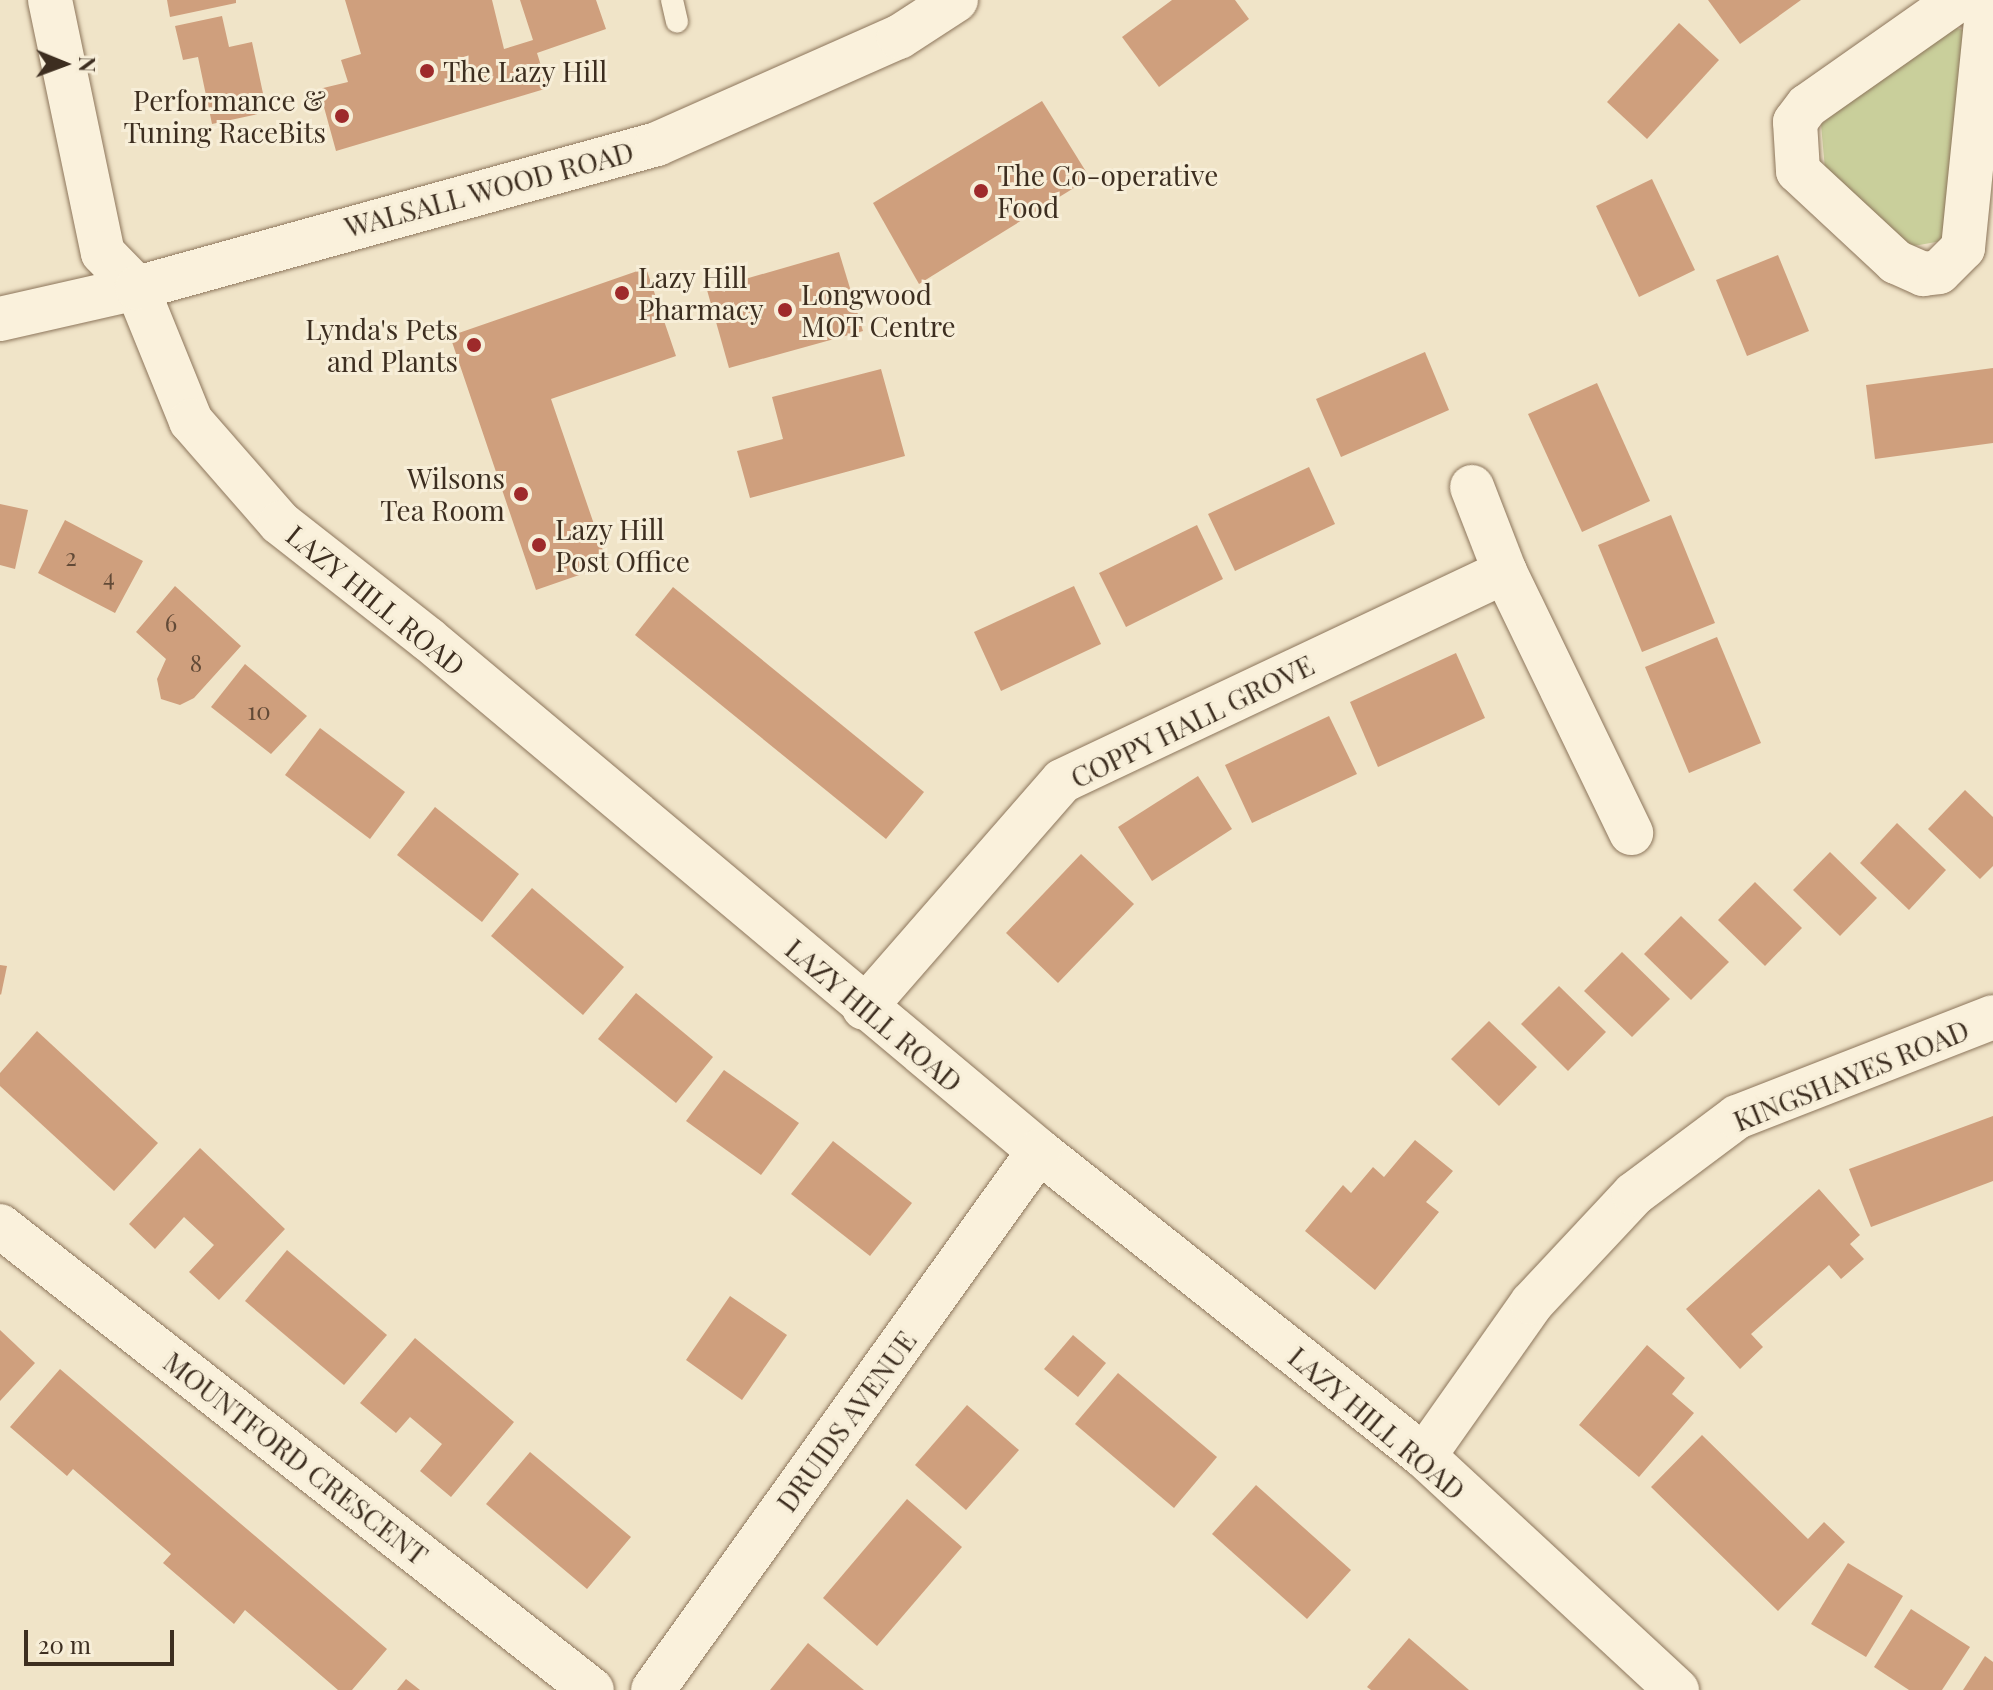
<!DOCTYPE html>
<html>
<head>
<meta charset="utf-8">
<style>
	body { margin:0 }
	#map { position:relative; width:1993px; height:1690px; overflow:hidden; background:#f0e4c8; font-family:"Playfair Display",serif }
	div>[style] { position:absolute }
	.green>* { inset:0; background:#c9cf9b }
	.building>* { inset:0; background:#cf9f7d }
	.roads { filter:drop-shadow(0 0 2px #8d765c) drop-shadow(0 0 2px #8d765c) }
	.lane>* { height:22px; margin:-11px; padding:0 11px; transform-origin:11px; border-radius:11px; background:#faf1dc }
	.street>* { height:44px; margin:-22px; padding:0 22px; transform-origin:22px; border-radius:22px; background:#faf1dc }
	.secondary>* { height:44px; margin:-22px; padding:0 22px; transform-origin:22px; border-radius:22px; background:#faf1dc }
	.dots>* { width:22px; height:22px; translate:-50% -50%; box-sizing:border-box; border:4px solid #f7eed8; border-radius:50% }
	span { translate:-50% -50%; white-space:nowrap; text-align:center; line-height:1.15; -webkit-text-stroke:6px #f7eed8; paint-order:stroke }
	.number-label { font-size:24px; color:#624a37 }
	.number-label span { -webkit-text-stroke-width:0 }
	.poi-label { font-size:28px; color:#3d2e20 }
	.left { translate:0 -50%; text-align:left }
	.right { translate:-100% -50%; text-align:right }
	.street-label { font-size:28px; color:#3d2e20 }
	.north { position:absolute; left:24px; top:24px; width:80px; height:80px; -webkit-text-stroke:6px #f7eed8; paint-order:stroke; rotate:91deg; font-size:22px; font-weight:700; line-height:32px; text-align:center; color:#3d2e20 }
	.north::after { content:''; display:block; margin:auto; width:28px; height:36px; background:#3d2e20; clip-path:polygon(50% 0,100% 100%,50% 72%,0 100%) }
	.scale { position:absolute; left:24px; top:1630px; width:150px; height:36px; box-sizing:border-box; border:4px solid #3d2e20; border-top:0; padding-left:10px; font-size:24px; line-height:28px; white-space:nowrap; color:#3d2e20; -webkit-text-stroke:6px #f7eed8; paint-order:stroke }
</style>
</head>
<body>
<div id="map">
	<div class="green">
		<i style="clip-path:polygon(1951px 26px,1969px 32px,1947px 240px,1908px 247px,1825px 169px,1821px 124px)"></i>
	</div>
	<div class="building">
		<i style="clip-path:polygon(167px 0,236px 0,236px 3px,170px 17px)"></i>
		<i style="clip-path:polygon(345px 0,492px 0,504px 49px,533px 40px,520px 0,596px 0,606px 29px,537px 53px,548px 88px,336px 151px,319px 89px,348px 82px,341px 60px,361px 54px)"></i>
		<i style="clip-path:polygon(1172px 0,1235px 0,1249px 19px,1159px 87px,1122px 37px)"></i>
		<i style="clip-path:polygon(1708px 0,1801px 0,1740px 44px)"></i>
		<i style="clip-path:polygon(222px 16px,229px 47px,252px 42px,267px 112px,212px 124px,198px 57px,183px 60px,175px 26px)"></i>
		<i style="clip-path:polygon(1679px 23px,1719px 60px,1647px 139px,1607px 102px)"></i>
		<i style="clip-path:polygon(1042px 101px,1090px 178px,919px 284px,873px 203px)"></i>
		<i style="clip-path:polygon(1652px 179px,1695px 270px,1639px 297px,1596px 206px)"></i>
		<i style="clip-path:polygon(839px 252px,863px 331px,729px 368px,707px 290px)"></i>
		<i style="clip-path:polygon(1778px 255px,1809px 331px,1747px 356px,1716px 280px)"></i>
		<i style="clip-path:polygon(646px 268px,676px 356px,551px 399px,608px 565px,536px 590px,450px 336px)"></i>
		<i style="clip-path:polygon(1425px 352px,1449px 410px,1341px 457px,1316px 399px)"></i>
		<i style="clip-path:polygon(1993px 368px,1993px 443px,1875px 459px,1866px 385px)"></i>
		<i style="clip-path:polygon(881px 369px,905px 456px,750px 498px,737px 451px,783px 439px,772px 397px)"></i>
		<i style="clip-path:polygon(1597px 383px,1650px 501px,1582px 532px,1528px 414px)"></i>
		<i style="clip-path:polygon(1309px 467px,1335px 524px,1235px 571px,1208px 514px)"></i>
		<i style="clip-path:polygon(0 504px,28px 510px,15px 569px,0 565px)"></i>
		<i style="clip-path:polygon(1671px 515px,1715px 623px,1642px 652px,1598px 545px)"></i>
		<i style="clip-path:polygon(65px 520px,143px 561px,115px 613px,38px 573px)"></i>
		<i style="clip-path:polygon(1197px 525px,1223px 579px,1126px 627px,1099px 573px)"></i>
		<i style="clip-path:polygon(175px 586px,241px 646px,194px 698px,180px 705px,161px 699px,157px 679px,166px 659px,136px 632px)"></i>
		<i style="clip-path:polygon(1074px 586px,1101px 644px,1001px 691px,974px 632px)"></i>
		<i style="clip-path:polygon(673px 587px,924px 792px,886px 839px,635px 635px)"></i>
		<i style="clip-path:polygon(1717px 637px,1761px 743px,1689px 773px,1645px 667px)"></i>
		<i style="clip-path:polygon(1456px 653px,1485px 718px,1378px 767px,1350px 702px)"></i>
		<i style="clip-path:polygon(245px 664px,307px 716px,271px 754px,211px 707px)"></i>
		<i style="clip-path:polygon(1329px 716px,1357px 774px,1252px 823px,1225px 765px)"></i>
		<i style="clip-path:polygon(320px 728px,405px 792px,370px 839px,285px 775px)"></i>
		<i style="clip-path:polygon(1198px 776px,1232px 829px,1152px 881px,1118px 827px)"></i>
		<i style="clip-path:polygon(1965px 790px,1993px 817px,1993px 866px,1980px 879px,1928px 829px)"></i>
		<i style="clip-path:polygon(435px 807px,519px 874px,482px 922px,397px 855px)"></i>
		<i style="clip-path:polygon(1897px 823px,1946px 870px,1909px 910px,1860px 863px)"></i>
		<i style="clip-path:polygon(1830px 852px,1877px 898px,1840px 936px,1793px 890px)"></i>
		<i style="clip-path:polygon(1081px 854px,1134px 904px,1058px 983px,1006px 933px)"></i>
		<i style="clip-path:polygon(1755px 882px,1802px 928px,1765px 966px,1718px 920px)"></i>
		<i style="clip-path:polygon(532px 888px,624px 967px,583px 1015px,491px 936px)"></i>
		<i style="clip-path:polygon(1681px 916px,1729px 962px,1691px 1000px,1644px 954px)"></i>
		<i style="clip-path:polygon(1622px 952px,1670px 999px,1632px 1037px,1584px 991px)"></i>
		<i style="clip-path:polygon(0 965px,7px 966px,1px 995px,0 994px)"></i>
		<i style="clip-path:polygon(1559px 986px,1606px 1032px,1568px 1071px,1521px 1024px)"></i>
		<i style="clip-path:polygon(636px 993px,713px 1057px,676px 1103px,598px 1039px)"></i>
		<i style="clip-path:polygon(1489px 1021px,1537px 1067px,1499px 1106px,1451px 1059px)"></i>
		<i style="clip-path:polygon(37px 1031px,158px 1143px,114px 1191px,0 1086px,0 1073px)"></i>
		<i style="clip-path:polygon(724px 1070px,799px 1123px,761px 1175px,686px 1121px)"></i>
		<i style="clip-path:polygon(1993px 1116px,1993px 1181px,1871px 1227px,1849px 1169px)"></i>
		<i style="clip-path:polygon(1415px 1140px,1453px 1171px,1426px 1202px,1439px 1212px,1375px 1290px,1305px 1231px,1343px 1185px,1351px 1193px,1373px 1167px,1384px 1177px)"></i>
		<i style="clip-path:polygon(833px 1141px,912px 1203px,870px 1256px,791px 1194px)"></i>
		<i style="clip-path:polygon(200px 1148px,285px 1229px,219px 1300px,189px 1272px,214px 1245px,184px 1217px,155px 1249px,129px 1224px)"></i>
		<i style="clip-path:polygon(1819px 1189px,1860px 1235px,1850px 1244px,1864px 1259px,1841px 1279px,1829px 1265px,1751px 1334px,1763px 1347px,1740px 1369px,1686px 1309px)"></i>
		<i style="clip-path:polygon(287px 1250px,387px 1335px,344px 1385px,245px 1301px)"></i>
		<i style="clip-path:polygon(730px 1296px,787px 1335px,742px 1400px,686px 1360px)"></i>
		<i style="clip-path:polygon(0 1330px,35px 1363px,0 1401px)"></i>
		<i style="clip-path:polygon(1073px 1335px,1106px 1363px,1078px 1397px,1044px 1369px)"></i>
		<i style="clip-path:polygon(415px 1338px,514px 1422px,451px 1497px,420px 1471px,442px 1444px,410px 1417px,396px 1433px,360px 1403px)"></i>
		<i style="clip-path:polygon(1647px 1345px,1685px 1378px,1672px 1394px,1694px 1413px,1639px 1477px,1579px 1425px)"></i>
		<i style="clip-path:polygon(60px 1369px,387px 1649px,352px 1690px,338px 1690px,245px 1610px,234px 1624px,163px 1563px,171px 1554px,73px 1469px,67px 1476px,10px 1427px)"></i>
		<i style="clip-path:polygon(1118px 1373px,1217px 1457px,1174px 1508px,1075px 1424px)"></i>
		<i style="clip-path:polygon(967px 1405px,1019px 1450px,966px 1510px,915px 1465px)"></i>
		<i style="clip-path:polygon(1702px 1435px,1808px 1539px,1824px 1522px,1845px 1542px,1778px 1611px,1651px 1487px)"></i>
		<i style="clip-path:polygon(530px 1452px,631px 1537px,587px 1589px,486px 1504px)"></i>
		<i style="clip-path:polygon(1256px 1485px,1351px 1570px,1307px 1619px,1212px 1534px)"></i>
		<i style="clip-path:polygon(907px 1499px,962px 1547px,877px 1646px,823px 1598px)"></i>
		<i style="clip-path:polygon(1848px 1563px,1903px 1596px,1866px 1657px,1811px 1624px)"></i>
		<i style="clip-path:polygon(1911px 1609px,1970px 1647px,1942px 1690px,1909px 1690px,1874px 1667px)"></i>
		<i style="clip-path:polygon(1409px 1638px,1469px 1690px,1371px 1690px,1367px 1687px)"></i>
		<i style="clip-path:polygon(808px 1643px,864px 1690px,770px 1690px)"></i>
		<i style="clip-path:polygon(1985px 1656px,1993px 1662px,1993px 1690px,1963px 1690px)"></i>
		<i style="clip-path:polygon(406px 1679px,420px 1690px,397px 1690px)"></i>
	</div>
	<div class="roads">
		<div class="lane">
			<i style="left:672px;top:0;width:22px;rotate:77deg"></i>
		</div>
		<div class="street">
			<i style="left:50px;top:0;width:258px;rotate:78.2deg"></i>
			<i style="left:103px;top:253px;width:49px;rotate:45.8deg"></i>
			<i style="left:137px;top:288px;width:144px;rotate:67.9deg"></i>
			<i style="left:191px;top:421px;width:135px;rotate:48.9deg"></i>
			<i style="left:280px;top:523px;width:188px;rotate:38.1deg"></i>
			<i style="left:428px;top:639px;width:797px;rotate:39.96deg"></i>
			<i style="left:1039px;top:1151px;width:491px;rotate:38.4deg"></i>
			<i style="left:1424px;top:1456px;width:345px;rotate:42.8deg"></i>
			<i style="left:1958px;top:0;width:184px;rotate:144.9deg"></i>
			<i style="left:1807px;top:106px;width:20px;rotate:127deg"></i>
			<i style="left:1795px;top:122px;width:49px;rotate:86.5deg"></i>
			<i style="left:1798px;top:171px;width:134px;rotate:42.9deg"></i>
			<i style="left:1896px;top:262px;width:30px;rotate:24deg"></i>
			<i style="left:1923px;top:274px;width:16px;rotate:-7deg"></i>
			<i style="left:1939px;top:272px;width:34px;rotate:-45deg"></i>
			<i style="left:1963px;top:248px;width:249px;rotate:-84.2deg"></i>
			<i style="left:1472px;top:487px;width:91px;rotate:68.8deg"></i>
			<i style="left:1505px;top:572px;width:290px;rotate:64.2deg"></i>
			<i style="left:864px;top:1008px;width:301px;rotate:-48.9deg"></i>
			<i style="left:1062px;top:781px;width:490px;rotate:-25.3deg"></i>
			<i style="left:0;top:1226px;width:752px;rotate:38.09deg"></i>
			<i style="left:1424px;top:1456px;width:187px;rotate:-54.8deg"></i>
			<i style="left:1532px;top:1303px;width:149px;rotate:-46.9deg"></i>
			<i style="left:1634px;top:1194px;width:129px;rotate:-36.8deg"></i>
			<i style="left:1737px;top:1117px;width:275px;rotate:-21.3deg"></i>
			<i style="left:653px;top:1690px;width:663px;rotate:-54.39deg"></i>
		</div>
		<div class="secondary">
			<i style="left:0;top:319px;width:140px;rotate:-12.8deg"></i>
			<i style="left:137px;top:288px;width:540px;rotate:-15.48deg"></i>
			<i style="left:657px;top:144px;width:265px;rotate:-23.9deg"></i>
			<i style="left:899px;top:37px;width:68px;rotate:-33deg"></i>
		</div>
	</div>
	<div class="dots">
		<i style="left:427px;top:71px;background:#9e2a2b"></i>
		<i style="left:342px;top:116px;background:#9e2a2b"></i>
		<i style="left:981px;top:191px;background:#9e2a2b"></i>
		<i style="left:622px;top:293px;background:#9e2a2b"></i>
		<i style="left:785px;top:310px;background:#9e2a2b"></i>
		<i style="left:474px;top:345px;background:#9e2a2b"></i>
		<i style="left:521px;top:494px;background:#9e2a2b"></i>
		<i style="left:539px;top:545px;background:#9e2a2b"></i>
	</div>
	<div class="number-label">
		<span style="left:71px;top:557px">2</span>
		<span style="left:109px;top:577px">4</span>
		<span style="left:171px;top:623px">6</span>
		<span style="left:196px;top:663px">8</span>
		<span style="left:259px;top:711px">10</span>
	</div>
	<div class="poi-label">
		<span class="left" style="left:443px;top:71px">The Lazy Hill</span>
		<span class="right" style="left:326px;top:116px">Performance &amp;<br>Tuning RaceBits</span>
		<span class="left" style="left:997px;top:191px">The Co-operative<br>Food</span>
		<span class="left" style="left:638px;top:293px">Lazy Hill<br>Pharmacy</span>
		<span class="left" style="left:801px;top:310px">Longwood<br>MOT Centre</span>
		<span class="right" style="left:458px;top:345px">Lynda's Pets<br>and Plants</span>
		<span class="right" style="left:505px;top:494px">Wilsons<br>Tea Room</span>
		<span class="left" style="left:555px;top:545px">Lazy Hill<br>Post Office</span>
	</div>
	<div class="street-label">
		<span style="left:489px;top:189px;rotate:-15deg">WALSALL WOOD ROAD</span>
		<span style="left:376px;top:600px;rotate:39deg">LAZY HILL ROAD</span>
		<span style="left:1192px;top:721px;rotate:-26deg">COPPY HALL GROVE</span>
		<span style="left:874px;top:1015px;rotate:40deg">LAZY HILL ROAD</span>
		<span style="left:1851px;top:1075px;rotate:-22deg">KINGSHAYES ROAD</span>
		<span style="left:846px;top:1421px;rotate:-54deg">DRUIDS AVENUE</span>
		<span style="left:1377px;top:1423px;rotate:40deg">LAZY HILL ROAD</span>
		<span style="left:296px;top:1458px;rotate:38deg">MOUNTFORD CRESCENT</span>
	</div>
	<div class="north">N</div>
	<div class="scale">20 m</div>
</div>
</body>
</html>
